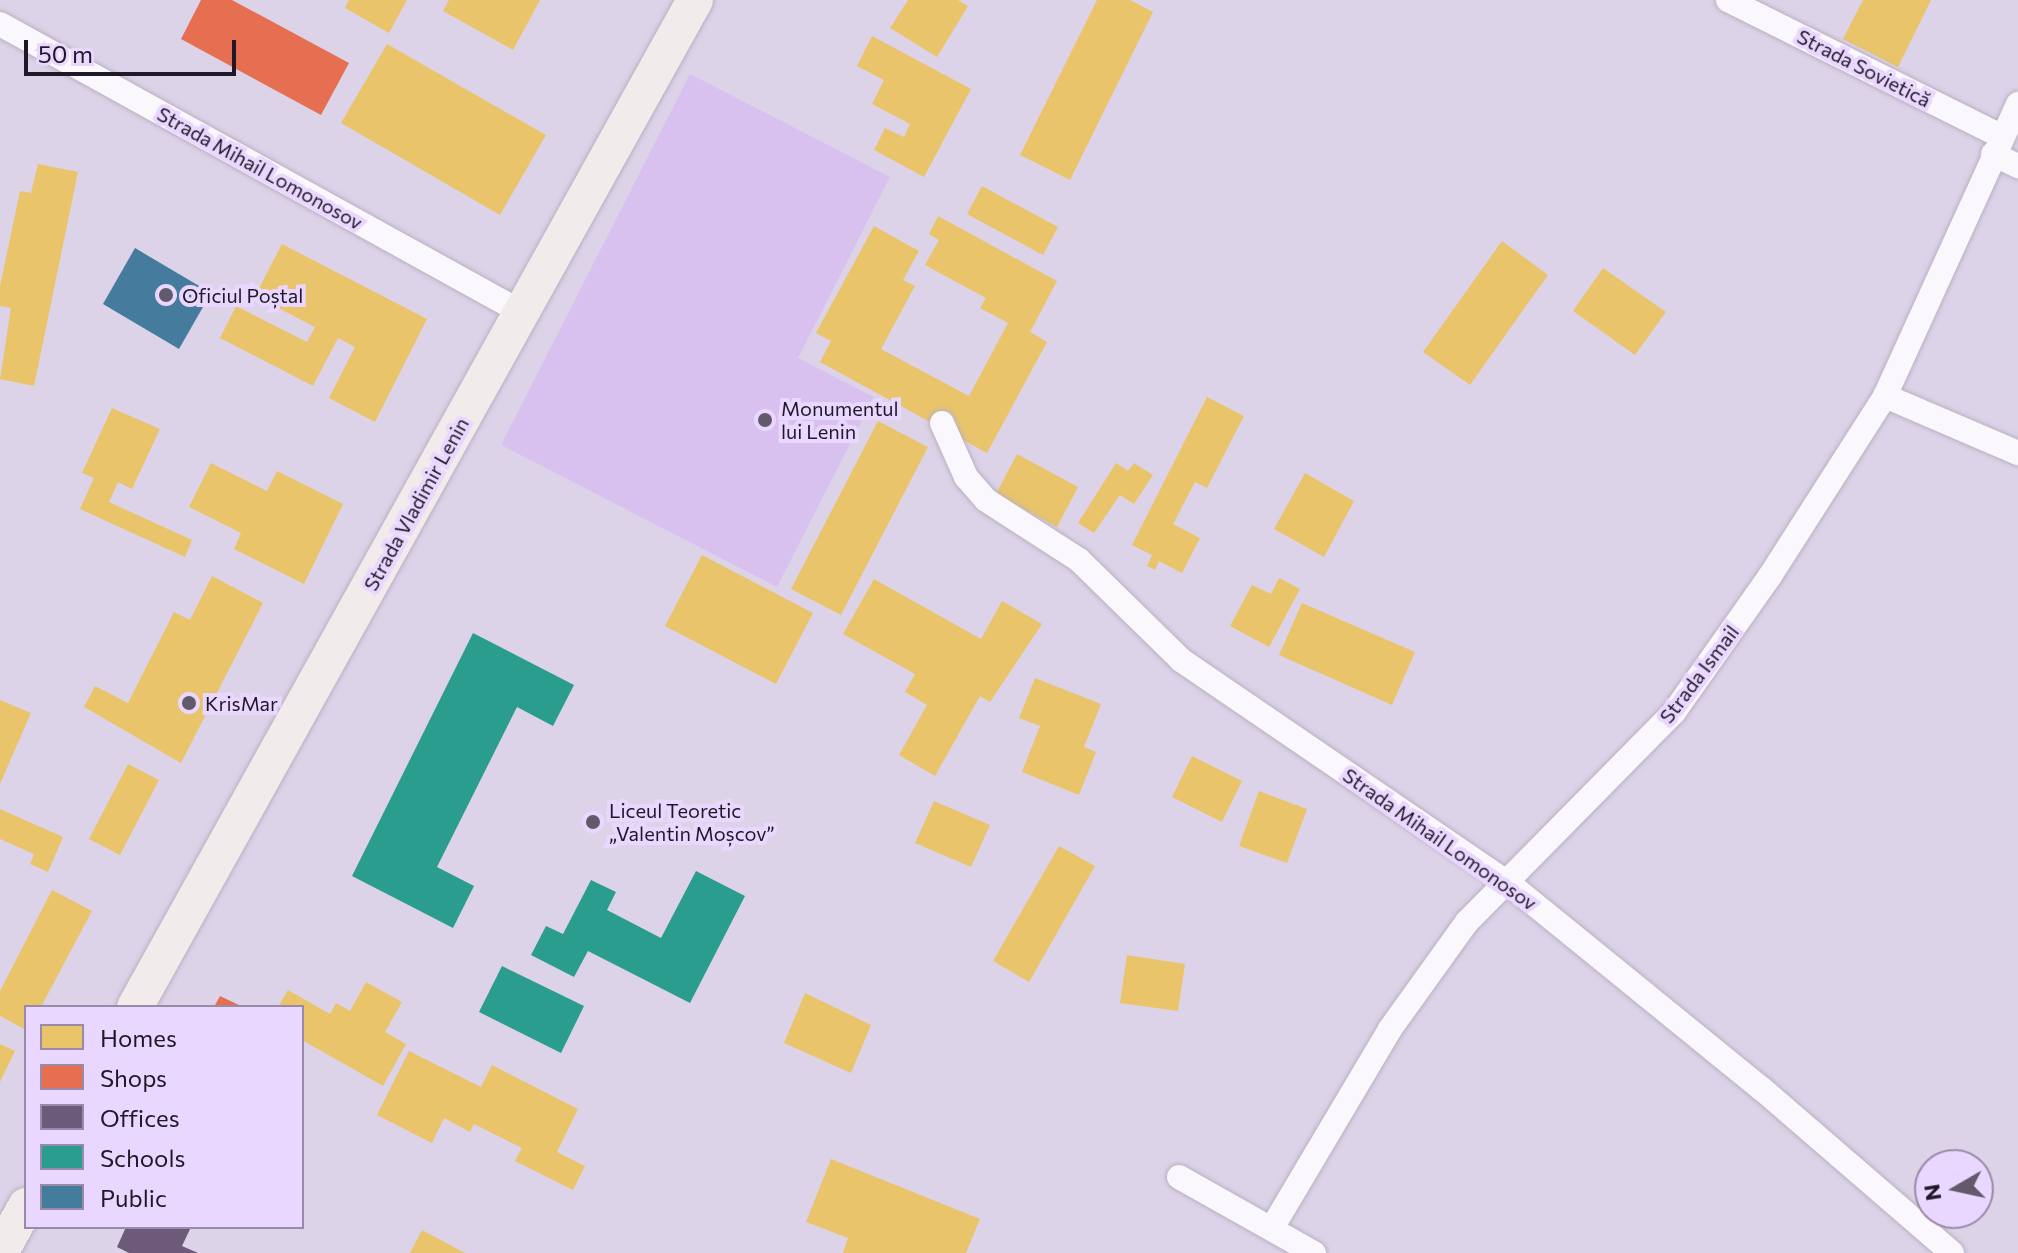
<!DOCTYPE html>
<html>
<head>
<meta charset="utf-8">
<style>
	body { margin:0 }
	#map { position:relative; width:2018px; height:1253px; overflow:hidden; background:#ddd3e8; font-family:Commissioner,sans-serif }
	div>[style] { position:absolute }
	.green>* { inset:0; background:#d8c1ee }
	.homes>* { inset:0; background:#e9c46a }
	.shops>* { inset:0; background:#e76f51 }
	.offices>* { inset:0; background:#6d597a }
	.schools>* { inset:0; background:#2a9d8f }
	.public>* { inset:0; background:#457b9d }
	.roads { filter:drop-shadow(0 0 2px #b9b1c2) drop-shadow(0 0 2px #b9b1c2) }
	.street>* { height:24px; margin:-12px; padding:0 12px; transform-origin:12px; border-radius:12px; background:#faf8fc }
	.primary>* { height:36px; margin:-18px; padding:0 18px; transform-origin:18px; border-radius:18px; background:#f1eceb }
	.dots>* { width:22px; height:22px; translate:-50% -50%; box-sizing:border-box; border:4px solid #ead7ff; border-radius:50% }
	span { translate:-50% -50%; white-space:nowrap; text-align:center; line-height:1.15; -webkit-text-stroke:8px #ead7ff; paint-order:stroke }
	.street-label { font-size:20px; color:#1f1826 }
	.poi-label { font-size:20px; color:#1f1826 }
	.left { translate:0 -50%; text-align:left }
	.legend { position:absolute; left:24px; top:1005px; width:280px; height:224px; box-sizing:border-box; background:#ead7ff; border:2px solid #998ba8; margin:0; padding:10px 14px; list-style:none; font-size:24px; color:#1f1826 }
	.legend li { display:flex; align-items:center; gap:16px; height:40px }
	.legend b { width:40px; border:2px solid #998ba8 }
	.north { position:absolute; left:1914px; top:1149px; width:80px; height:80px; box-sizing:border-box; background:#ead7ff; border:2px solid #998ba8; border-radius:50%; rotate:261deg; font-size:22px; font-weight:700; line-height:32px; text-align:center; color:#1f1826 }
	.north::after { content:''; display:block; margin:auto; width:28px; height:36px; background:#62596a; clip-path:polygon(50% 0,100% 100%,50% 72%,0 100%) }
	.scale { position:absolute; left:24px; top:40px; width:212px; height:36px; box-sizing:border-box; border:4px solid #1f1826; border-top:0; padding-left:10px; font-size:24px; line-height:28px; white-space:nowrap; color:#1f1826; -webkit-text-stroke:6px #ead7ff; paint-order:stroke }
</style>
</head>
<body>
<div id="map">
	<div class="green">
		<i style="clip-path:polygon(690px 74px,890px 177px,798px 358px,874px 397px,777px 587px,501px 445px)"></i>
	</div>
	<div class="homes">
		<i style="clip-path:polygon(349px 0,407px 0,389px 33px,345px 8px)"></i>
		<i style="clip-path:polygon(449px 0,540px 0,513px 50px,443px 11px)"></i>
		<i style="clip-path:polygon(908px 0,958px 0,968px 6px,937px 57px,890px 28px)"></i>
		<i style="clip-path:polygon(1097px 0,1130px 0,1153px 12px,1070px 180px,1020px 155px)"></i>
		<i style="clip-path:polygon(1863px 0,1931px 0,1898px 67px,1843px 39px)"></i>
		<i style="clip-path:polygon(872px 36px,971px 89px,924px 177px,874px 150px,885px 128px,904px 137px,910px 124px,872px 104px,884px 80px,857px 66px)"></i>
		<i style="clip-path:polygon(387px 44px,546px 135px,500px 215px,341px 123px)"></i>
		<i style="clip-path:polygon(38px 164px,78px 172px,34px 386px,0 379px,11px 308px,0 306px,0 286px,20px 191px,31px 193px)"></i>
		<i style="clip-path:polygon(982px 186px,1058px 227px,1043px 255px,967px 214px)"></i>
		<i style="clip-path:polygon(938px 216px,1057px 281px,1030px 332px,1047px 342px,987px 453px,820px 362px,831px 341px,816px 333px,874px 226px,919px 251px,903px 280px,915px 286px,881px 349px,969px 396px,1008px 323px,980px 308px,986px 298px,925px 265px,939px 240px,929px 234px)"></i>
		<i style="clip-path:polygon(1502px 241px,1548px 275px,1470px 385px,1423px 352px)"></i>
		<i style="clip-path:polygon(282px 244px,427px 319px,375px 422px,329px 398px,355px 347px,338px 338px,313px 386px,220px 338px,236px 306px,307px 342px,315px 327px,255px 296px)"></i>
		<i style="clip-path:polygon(1603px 268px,1666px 312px,1635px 355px,1573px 311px)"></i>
		<i style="clip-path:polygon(1207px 397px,1244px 416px,1207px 488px,1195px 482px,1173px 524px,1200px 538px,1182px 573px,1159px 561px,1155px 570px,1147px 566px,1152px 555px,1132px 545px)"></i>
		<i style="clip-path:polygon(112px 408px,160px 429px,132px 489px,118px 482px,109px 502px,192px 540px,185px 557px,80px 509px,94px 478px,82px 473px)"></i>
		<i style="clip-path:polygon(878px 421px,928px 447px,841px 615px,791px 589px)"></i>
		<i style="clip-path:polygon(1017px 454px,1078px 487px,1057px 527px,996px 494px)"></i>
		<i style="clip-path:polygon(211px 463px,267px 491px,277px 471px,343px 504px,304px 584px,234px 549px,241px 533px,189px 507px)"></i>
		<i style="clip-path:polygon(1116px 463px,1128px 471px,1134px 463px,1153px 475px,1134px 504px,1120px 495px,1094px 533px,1078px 523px)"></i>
		<i style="clip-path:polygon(1305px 473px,1354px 501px,1324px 557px,1274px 529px)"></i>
		<i style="clip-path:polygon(702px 555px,813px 613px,776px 684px,665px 626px)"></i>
		<i style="clip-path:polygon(212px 576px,263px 603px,181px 763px,84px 707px,95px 686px,128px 703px,174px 612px,190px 620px)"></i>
		<i style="clip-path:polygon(1279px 578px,1300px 589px,1269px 647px,1230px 626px,1252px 585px,1271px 594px)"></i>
		<i style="clip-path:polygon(874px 579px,981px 639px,1002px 601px,1042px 624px,990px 702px,980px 696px,935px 776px,899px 755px,927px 705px,905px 692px,915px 674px,843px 634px)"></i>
		<i style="clip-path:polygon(1302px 603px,1415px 652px,1392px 705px,1279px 655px)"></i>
		<i style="clip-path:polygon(1035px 678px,1101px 704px,1084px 747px,1096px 752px,1079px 795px,1022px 772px,1040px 726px,1019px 718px)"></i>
		<i style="clip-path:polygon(0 700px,31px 713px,0 784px)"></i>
		<i style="clip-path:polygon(1192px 756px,1242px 781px,1222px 822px,1172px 797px)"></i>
		<i style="clip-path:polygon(128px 764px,159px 780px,120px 855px,89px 839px)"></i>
		<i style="clip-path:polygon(1259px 791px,1307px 809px,1287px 863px,1239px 846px)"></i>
		<i style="clip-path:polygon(934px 801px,990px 825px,971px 867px,915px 843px)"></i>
		<i style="clip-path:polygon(0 809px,63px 837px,48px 872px,30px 864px,34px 854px,0 839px)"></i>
		<i style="clip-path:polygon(1059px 846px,1095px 866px,1029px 982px,993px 961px)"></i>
		<i style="clip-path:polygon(52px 890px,92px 911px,41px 1007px,26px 1007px,26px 1030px,0 1016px,0 991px)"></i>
		<i style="clip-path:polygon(1127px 955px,1185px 964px,1178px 1011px,1120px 1003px)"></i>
		<i style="clip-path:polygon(366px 982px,402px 1002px,385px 1032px,406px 1044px,383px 1086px,302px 1040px,302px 1007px,278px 1007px,288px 990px,330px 1014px,336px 1003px,350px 1011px)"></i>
		<i style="clip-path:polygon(805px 993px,871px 1025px,851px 1073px,784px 1043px)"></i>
		<i style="clip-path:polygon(0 1044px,15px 1051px,0 1082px)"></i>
		<i style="clip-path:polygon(409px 1051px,481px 1087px,492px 1065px,578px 1109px,557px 1152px,585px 1166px,573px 1190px,515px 1161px,522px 1148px,474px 1124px,470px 1132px,444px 1118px,432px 1143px,377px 1115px)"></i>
		<i style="clip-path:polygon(831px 1159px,980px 1219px,966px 1253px,843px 1253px,848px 1238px,806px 1222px)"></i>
		<i style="clip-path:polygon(422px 1230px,465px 1253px,410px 1253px)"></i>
	</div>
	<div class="shops">
		<i style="clip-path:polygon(201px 0,232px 0,349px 63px,321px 115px,181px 39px)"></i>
		<i style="clip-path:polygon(220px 996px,243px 1007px,214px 1007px)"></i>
	</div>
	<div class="offices">
		<i style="clip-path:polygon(126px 1227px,191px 1227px,182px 1246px,198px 1253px,129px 1253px,117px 1247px)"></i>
	</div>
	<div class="schools">
		<i style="clip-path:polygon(473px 633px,574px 685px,553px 726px,517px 707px,437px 867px,474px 886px,453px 928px,352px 876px)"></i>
		<i style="clip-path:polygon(696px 871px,745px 896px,690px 1003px,588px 951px,574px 977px,531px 955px,546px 926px,563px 934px,591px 880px,616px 892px,607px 910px,661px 938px)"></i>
		<i style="clip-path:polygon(502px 966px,584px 1006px,561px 1053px,479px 1012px)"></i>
	</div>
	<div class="public">
		<i style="clip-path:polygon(135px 248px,211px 293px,179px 349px,103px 304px)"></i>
	</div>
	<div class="roads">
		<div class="street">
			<i style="left:1728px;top:0;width:305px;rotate:26.5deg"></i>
			<i style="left:0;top:24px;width:595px;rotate:28.93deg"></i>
			<i style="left:1993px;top:154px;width:28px;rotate:26deg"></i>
			<i style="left:1885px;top:396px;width:145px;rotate:23.2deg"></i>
			<i style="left:942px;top:423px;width:59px;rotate:66deg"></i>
			<i style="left:966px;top:477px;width:30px;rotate:49deg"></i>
			<i style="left:986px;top:500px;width:111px;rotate:32.8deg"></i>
			<i style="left:1079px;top:560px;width:143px;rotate:44.4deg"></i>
			<i style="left:1181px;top:660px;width:394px;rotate:34.3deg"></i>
			<i style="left:1507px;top:882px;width:328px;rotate:39.1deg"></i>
			<i style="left:1762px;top:1089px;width:251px;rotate:40.8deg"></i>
			<i style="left:1179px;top:1177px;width:155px;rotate:29.4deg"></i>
			<i style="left:1272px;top:1228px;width:231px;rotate:-59.3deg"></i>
			<i style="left:1390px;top:1029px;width:132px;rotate:-54.3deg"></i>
			<i style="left:1467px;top:922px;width:295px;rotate:-45.4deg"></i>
			<i style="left:1674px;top:712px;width:166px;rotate:-54.8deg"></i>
			<i style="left:1770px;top:576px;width:214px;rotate:-57.4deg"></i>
			<i style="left:1885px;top:396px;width:321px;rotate:-65.5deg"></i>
		</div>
		<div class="primary">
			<i style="left:135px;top:1007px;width:1152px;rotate:-60.92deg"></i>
			<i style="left:0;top:1253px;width:54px;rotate:-61deg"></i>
		</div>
	</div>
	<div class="dots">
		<i style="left:166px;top:295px;background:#62596a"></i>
		<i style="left:765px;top:420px;background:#62596a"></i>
		<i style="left:189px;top:703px;background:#62596a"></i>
		<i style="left:593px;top:822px;background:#62596a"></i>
	</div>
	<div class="street-label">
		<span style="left:1864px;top:68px;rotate:27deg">Strada Sovietică</span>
		<span style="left:260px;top:168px;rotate:29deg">Strada Mihail Lomonosov</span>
		<span style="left:416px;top:504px;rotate:-61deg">Strada Vladimir Lenin</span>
		<span style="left:1699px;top:674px;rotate:-53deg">Strada Ismail</span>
		<span style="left:1440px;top:839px;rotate:35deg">Strada Mihail Lomonosov</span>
	</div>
	<div class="poi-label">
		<span class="left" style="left:182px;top:295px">Oficiul Poștal</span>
		<span class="left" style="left:781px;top:420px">Monumentul<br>lui Lenin</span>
		<span class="left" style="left:205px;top:703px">KrisMar</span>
		<span class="left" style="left:609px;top:822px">Liceul Teoretic<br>„Valentin Moșcov”</span>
	</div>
	<ul class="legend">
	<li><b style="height:22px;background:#e9c46a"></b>Homes</li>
	<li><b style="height:22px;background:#e76f51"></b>Shops</li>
	<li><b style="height:22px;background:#6d597a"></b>Offices</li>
	<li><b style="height:22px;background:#2a9d8f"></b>Schools</li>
	<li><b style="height:22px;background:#457b9d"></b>Public</li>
	</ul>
	<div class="north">N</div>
	<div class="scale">50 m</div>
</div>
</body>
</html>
